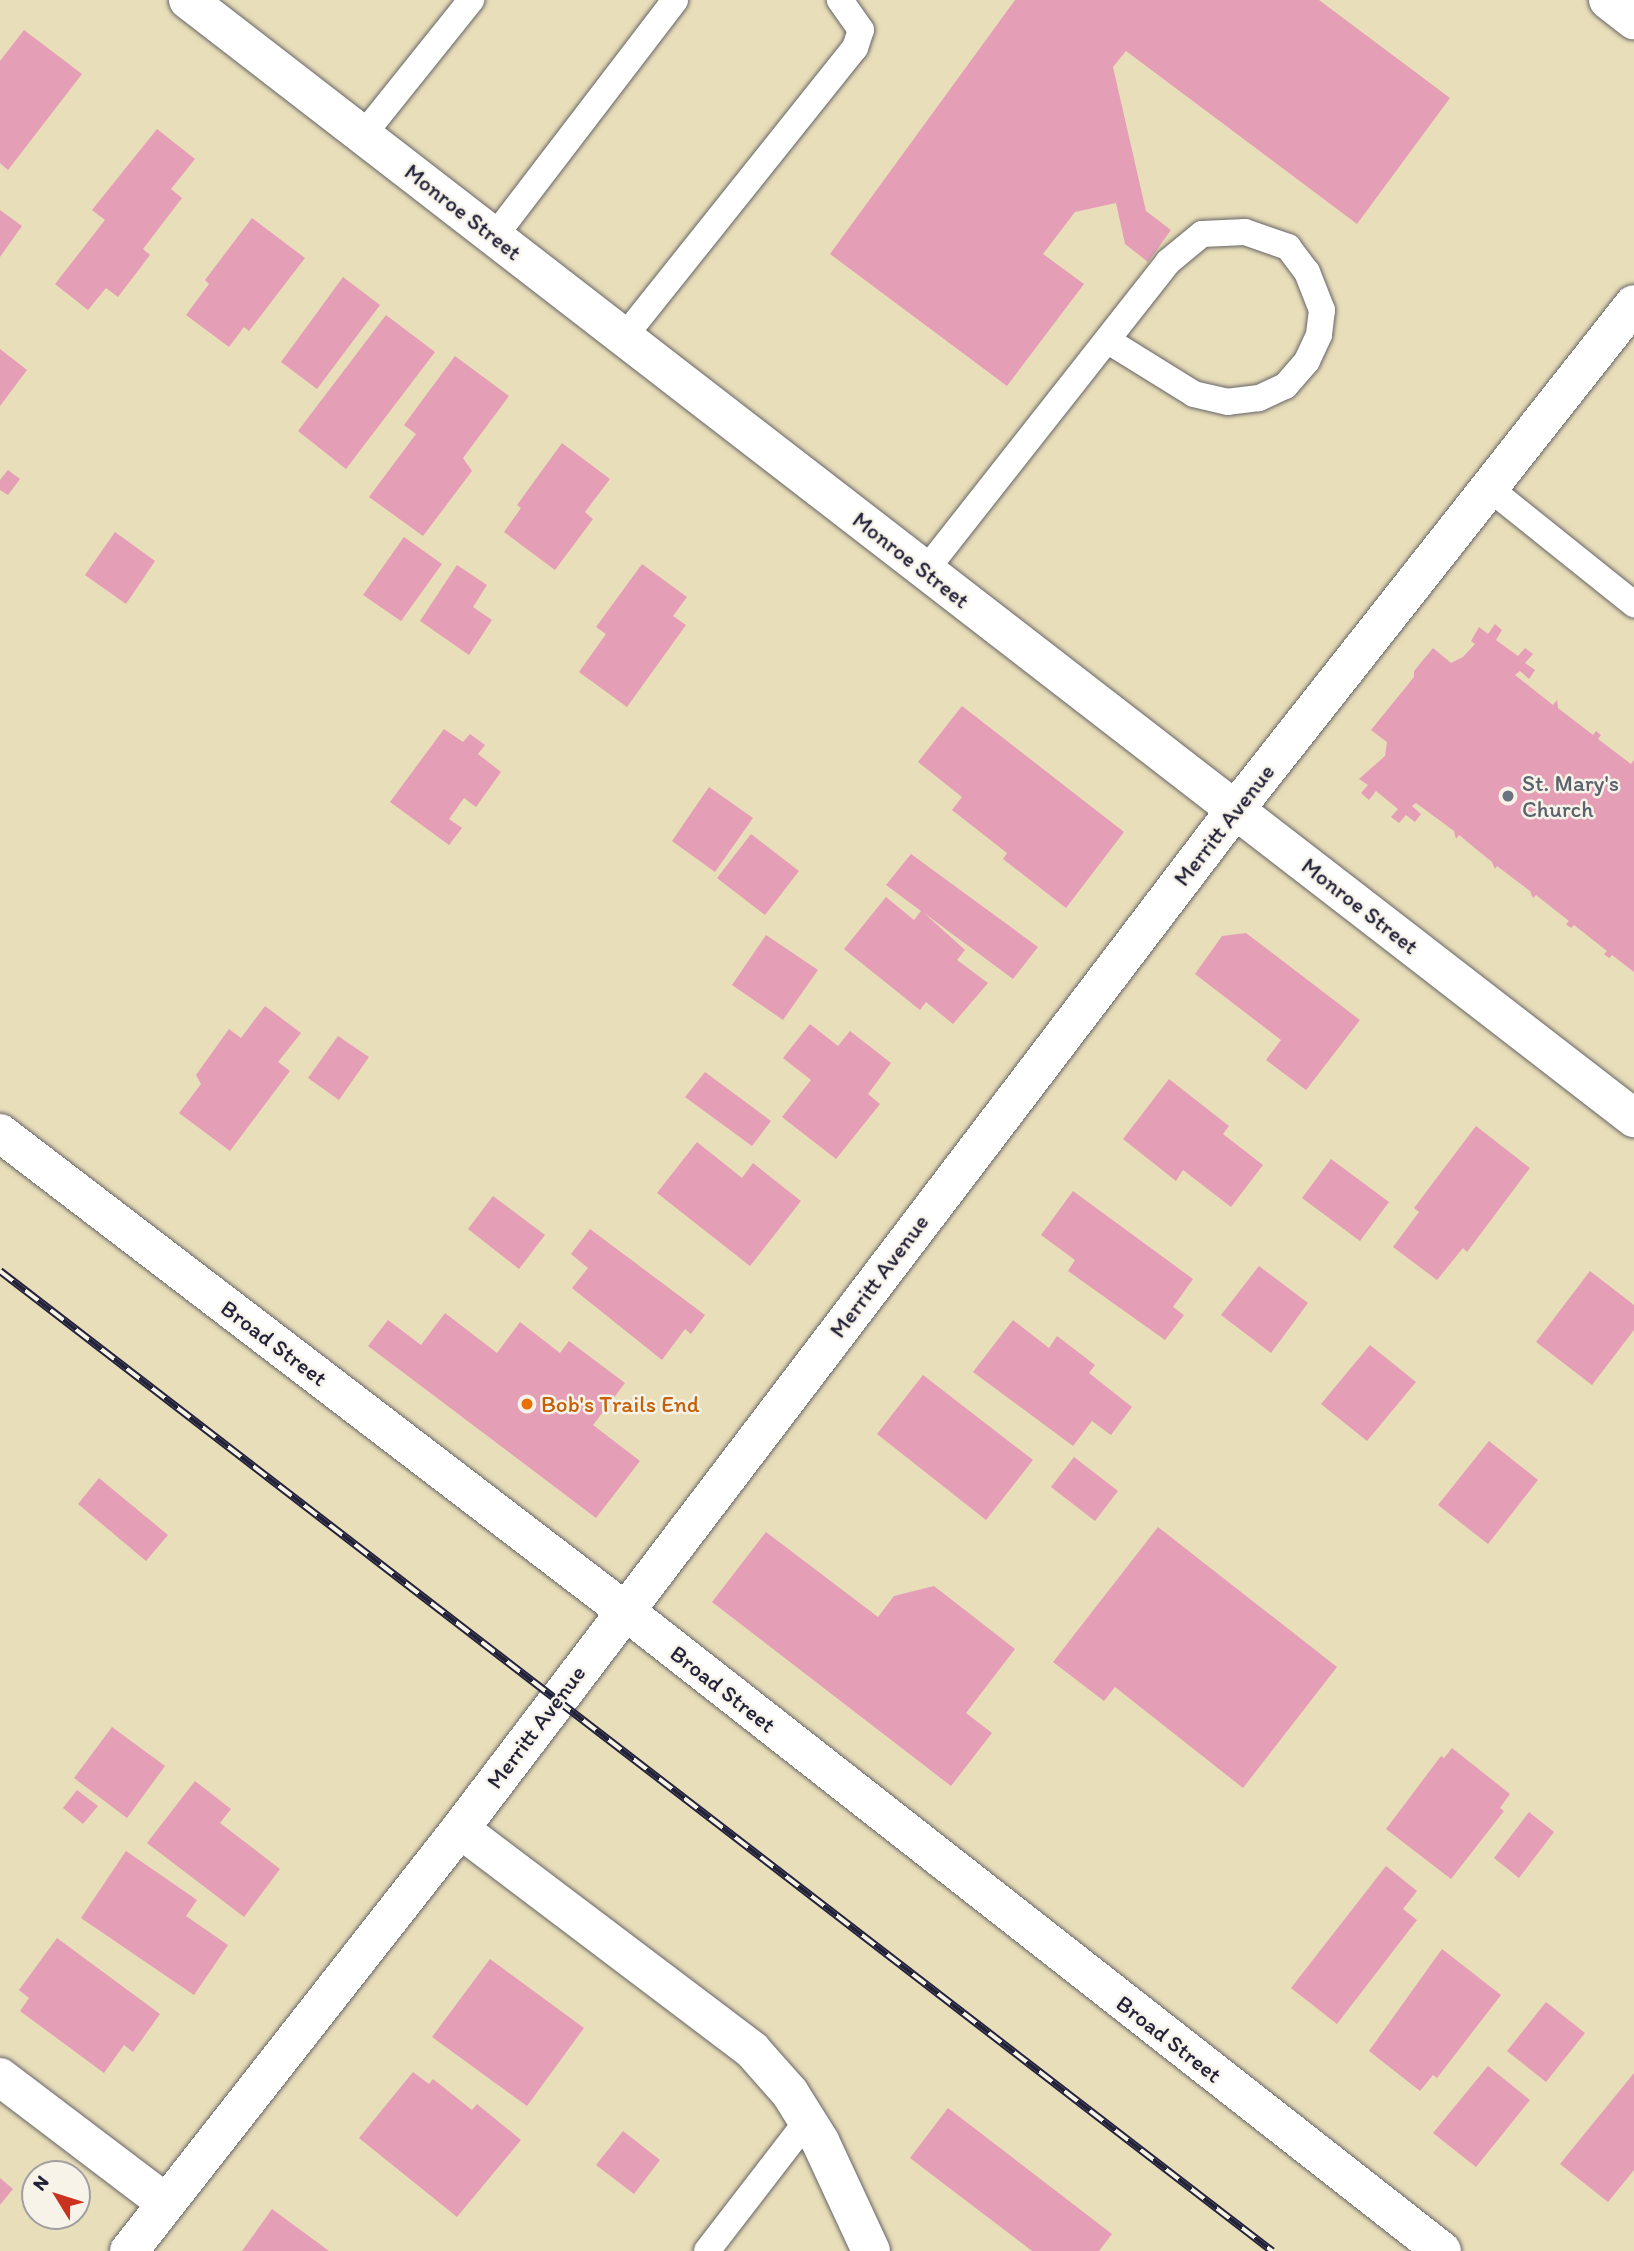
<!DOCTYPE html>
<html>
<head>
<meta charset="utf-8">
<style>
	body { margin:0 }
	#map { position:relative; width:1634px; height:2251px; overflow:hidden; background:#e8deb9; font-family:Itim,sans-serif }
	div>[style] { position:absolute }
	.building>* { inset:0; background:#e49fb7 }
	.roads { filter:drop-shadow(0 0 2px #676467) drop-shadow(0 0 2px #676467) }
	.service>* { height:26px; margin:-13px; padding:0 13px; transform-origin:13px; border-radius:13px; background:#fff }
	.minor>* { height:38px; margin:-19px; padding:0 19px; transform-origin:19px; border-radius:19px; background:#fff }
	.tertiary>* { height:38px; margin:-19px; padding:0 19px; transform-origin:19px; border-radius:19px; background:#fff }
	.rail>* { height:8px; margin-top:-4px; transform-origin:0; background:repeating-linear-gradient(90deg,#f7f3e8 0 16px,#22223b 0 32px); box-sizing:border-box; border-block:2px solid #22223b }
	.dots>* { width:19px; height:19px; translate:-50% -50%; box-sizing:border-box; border:4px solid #f7f3e8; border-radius:50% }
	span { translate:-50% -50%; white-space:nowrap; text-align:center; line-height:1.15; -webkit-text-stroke:5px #f7f3e8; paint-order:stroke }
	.street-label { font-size:23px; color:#22223b }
	.worship-label { font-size:23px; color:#5b616d }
	.left { translate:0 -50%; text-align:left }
	.food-label { font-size:23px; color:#c56008 }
	.north { position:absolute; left:21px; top:2160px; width:70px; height:70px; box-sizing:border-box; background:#f7f3e8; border:2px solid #a29fa3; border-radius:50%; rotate:308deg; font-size:19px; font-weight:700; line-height:28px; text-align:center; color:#22223b }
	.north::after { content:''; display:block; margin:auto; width:24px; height:32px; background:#c8321e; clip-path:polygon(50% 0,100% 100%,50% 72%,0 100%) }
</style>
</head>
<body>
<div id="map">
	<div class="building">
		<i style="clip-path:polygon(1015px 0,1319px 0,1450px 98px,1357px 224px,1126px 51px,1113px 67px,1146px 211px,1171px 230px,1148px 262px,1125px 244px,1116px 203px,1075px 212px,1043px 254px,1084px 284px,1007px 386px,830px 254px)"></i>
		<i style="clip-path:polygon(24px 30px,82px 74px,8px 170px,0 163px,0 61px)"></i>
		<i style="clip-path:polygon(157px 129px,195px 159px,171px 189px,182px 198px,143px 249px,150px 255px,118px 297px,106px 288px,88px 310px,55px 284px,105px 220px,92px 210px)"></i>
		<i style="clip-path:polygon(0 210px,22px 226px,0 257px)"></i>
		<i style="clip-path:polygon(252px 218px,305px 258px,249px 331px,244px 327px,229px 347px,186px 315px,209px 284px,205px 280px)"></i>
		<i style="clip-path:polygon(343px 277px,380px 305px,317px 389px,281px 362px)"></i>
		<i style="clip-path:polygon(386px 315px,435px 352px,346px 469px,298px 431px)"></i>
		<i style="clip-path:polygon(0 349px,27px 370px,0 406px)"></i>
		<i style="clip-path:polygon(455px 356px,509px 396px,463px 458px,472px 471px,423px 536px,369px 497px,416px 434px,404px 425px)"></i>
		<i style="clip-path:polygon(562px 443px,610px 479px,585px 512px,593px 519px,555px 570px,504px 532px,521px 508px,517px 505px)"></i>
		<i style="clip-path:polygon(8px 470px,20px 479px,8px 495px,0 490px,0 480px)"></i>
		<i style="clip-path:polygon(115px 532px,155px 561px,126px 604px,85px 575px)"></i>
		<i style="clip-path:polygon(404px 537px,442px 564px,401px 621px,363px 595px)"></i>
		<i style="clip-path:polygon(642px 564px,687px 597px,673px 616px,686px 625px,627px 707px,579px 672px,606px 634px,596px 627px)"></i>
		<i style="clip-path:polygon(457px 565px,487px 585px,473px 607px,492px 620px,469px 655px,420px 621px)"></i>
		<i style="clip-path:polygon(1495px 624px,1502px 630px,1496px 640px,1518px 656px,1525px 648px,1533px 654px,1525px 663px,1535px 670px,1529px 679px,1520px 671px,1515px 675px,1553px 705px,1557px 700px,1558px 708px,1593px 735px,1596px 731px,1601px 735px,1598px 739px,1631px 764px,1634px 760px,1634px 972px,1612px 955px,1609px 958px,1604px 954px,1607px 951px,1574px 925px,1571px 928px,1566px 924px,1569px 921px,1536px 895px,1533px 898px,1530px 891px,1497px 866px,1495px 869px,1492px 862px,1459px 835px,1456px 839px,1454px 831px,1416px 803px,1412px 806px,1421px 814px,1415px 822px,1406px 815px,1399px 823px,1391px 817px,1398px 809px,1376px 791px,1369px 800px,1361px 793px,1368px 785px,1359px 779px,1385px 756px,1387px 742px,1371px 730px,1414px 677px,1414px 671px,1433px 648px,1451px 663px,1463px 657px,1475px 644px,1471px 641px,1479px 627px,1488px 634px)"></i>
		<i style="clip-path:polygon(962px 706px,1124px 832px,1066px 908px,1003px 859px,1007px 853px,952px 810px,962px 797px,918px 762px)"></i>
		<i style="clip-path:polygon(444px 729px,463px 742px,470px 734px,485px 745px,478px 754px,501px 772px,476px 807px,464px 798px,449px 819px,462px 828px,449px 845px,390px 802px)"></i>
		<i style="clip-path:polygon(709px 787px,753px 818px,715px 872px,672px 841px)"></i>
		<i style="clip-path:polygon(751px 834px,799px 871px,765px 915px,717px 878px)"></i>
		<i style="clip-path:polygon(911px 854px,1038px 947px,1013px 979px,924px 913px,965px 950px,957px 960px,988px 983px,953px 1024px,926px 1002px,920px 1010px,844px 949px,886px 897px,914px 920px,921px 911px,886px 885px)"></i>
		<i style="clip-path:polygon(1246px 933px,1360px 1020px,1306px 1090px,1266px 1060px,1281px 1040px,1195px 974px,1222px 936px)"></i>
		<i style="clip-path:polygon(766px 935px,818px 970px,783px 1020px,732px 985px)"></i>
		<i style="clip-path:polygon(265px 1006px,301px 1033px,278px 1062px,290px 1071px,230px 1151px,179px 1113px,201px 1084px,196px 1075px,229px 1029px,241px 1038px)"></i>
		<i style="clip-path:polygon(810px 1024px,838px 1046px,850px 1031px,891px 1063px,868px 1094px,880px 1104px,836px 1159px,782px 1117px,811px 1080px,783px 1058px)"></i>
		<i style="clip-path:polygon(338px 1036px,369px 1057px,339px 1100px,308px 1078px)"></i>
		<i style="clip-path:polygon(705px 1072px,771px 1121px,752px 1146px,685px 1097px)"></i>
		<i style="clip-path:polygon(1169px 1079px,1229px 1126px,1223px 1134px,1263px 1165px,1231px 1207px,1183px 1170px,1176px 1181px,1123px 1139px)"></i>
		<i style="clip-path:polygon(1476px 1126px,1530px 1168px,1467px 1252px,1463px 1248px,1437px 1280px,1393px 1247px,1419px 1212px,1414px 1208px)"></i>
		<i style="clip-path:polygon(697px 1142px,742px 1178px,753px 1163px,801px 1201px,750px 1266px,657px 1193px)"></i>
		<i style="clip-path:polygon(1331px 1159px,1389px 1202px,1360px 1241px,1302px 1198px)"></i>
		<i style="clip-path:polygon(1073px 1191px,1193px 1279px,1173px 1307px,1184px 1315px,1165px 1340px,1068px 1271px,1075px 1260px,1041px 1235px)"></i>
		<i style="clip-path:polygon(493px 1196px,545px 1235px,519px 1269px,468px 1229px)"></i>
		<i style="clip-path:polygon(590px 1229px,705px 1315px,691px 1334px,685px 1329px,662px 1360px,572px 1288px,588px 1268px,571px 1254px)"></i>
		<i style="clip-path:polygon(1259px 1266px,1308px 1303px,1271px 1353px,1221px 1315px)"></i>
		<i style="clip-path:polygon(1590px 1271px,1634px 1305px,1634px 1330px,1592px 1385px,1536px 1342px)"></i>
		<i style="clip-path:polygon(445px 1313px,497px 1353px,520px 1322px,560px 1353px,569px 1341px,625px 1383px,593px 1425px,640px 1461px,596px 1518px,368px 1346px,388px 1320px,421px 1345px)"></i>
		<i style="clip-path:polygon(1013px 1320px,1049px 1348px,1057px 1336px,1095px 1365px,1089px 1373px,1132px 1407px,1111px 1435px,1092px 1421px,1073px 1446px,973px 1372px)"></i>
		<i style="clip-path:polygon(1370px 1345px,1416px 1382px,1367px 1441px,1321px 1404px)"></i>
		<i style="clip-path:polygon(923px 1375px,1033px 1460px,986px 1520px,877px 1434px)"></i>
		<i style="clip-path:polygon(1489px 1441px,1538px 1480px,1488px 1544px,1438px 1505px)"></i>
		<i style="clip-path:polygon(1074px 1457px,1118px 1491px,1095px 1521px,1051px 1487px)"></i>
		<i style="clip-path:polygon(99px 1478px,168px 1535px,146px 1561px,78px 1504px)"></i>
		<i style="clip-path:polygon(1158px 1527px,1337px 1667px,1243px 1788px,1115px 1687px,1104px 1701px,1053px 1662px)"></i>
		<i style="clip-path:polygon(766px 1532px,878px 1617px,894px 1596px,934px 1586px,1015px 1649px,966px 1713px,992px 1733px,951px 1786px,712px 1602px)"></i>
		<i style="clip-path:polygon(112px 1727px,165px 1766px,127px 1818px,74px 1778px)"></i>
		<i style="clip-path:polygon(1452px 1748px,1510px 1794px,1500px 1808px,1504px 1811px,1451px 1879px,1386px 1829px,1441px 1756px,1444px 1758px)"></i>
		<i style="clip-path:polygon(195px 1781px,231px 1809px,220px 1823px,280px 1869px,244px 1917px,147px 1843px)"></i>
		<i style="clip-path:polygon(77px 1790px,98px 1806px,83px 1824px,63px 1808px)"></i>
		<i style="clip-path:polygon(1529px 1812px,1554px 1832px,1519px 1878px,1494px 1858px)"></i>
		<i style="clip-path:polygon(126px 1851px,197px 1900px,186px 1916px,228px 1945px,194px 1995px,81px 1918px)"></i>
		<i style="clip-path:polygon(1386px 1866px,1417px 1891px,1403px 1909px,1417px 1920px,1337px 2024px,1291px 1988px)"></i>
		<i style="clip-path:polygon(57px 1938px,160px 2014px,133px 2052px,124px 2045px,104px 2073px,20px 2011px,29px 1998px,19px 1990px)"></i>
		<i style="clip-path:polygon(1442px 1949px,1501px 1995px,1437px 2078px,1433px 2075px,1420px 2091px,1369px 2051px)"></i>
		<i style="clip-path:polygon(490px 1959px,584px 2028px,527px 2106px,432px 2037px)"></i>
		<i style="clip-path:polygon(1546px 2002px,1585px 2033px,1546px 2082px,1507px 2051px)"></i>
		<i style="clip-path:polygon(1488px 2066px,1530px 2100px,1476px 2167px,1433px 2133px)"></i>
		<i style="clip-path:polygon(413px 2072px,429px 2084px,433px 2079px,472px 2110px,477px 2104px,521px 2140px,457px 2217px,359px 2138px)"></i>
		<i style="clip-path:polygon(1634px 2073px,1634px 2170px,1608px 2202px,1560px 2164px)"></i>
		<i style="clip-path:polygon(948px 2108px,1112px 2234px,1099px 2251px,1032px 2251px,910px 2158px)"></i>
		<i style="clip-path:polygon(623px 2131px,660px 2160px,634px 2194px,596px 2165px)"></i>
		<i style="clip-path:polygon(0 2178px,13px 2189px,0 2205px)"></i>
		<i style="clip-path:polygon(272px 2209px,329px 2251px,242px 2251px)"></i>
	</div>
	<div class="roads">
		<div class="service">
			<i style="left:363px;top:135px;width:173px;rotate:-51.3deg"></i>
			<i style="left:494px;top:237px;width:298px;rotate:-52.6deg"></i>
			<i style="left:624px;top:337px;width:370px;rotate:-51.4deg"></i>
			<i style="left:855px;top:48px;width:19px;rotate:-72deg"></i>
			<i style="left:861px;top:30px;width:37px;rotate:-125deg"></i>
			<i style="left:1489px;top:488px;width:186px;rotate:38.7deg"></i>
			<i style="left:925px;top:571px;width:393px;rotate:-51.8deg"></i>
			<i style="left:1168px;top:262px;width:44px;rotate:-39.5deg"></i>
			<i style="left:1202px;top:234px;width:43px;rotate:-2.7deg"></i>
			<i style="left:1245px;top:232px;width:46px;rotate:19.2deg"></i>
			<i style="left:1288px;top:247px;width:31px;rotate:53deg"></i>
			<i style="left:1307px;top:272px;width:41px;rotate:68.5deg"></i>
			<i style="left:1322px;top:310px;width:25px;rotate:97deg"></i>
			<i style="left:1319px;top:335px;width:29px;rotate:115deg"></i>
			<i style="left:1307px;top:361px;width:33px;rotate:131deg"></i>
			<i style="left:1285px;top:386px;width:29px;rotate:155deg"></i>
			<i style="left:1259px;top:398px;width:31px;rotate:173deg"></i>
			<i style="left:1228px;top:402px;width:35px;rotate:-167deg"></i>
			<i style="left:1194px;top:394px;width:99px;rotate:-148.2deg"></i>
			<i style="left:707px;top:2251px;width:164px;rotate:-52.4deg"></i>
		</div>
		<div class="minor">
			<i style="left:188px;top:0;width:1828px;rotate:37.71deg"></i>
			<i style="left:1608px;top:0;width:33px;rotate:38deg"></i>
			<i style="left:0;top:1133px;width:785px;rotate:37.4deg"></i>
			<i style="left:624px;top:1610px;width:1039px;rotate:38.08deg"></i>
			<i style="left:460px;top:1829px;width:366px;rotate:37.1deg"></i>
			<i style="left:752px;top:2050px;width:57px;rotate:48.5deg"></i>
			<i style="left:790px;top:2093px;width:57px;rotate:58deg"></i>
			<i style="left:820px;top:2141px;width:121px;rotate:65.1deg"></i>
			<i style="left:0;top:2077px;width:208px;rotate:37.2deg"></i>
		</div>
		<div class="tertiary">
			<i style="left:129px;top:2251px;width:536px;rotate:-51.89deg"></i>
			<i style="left:460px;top:1829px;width:1280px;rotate:-52.75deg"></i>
			<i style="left:1235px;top:810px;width:644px;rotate:-51.74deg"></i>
		</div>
	</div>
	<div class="rail">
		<i style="left:0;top:1271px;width:1606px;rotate:37.61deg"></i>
	</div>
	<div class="dots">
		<i style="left:1508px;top:796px;background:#6b7280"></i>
		<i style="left:527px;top:1404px;background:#e8710a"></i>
	</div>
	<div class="street-label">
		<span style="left:463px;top:212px;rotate:38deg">Monroe Street</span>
		<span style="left:911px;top:560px;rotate:38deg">Monroe Street</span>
		<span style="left:1224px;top:825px;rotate:-52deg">Merritt Avenue</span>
		<span style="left:1360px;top:906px;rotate:38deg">Monroe Street</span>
		<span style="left:879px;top:1276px;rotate:-53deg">Merritt Avenue</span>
		<span style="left:274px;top:1343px;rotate:37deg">Broad Street</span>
		<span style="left:723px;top:1689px;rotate:38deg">Broad Street</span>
		<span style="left:536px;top:1727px;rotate:-53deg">Merritt Avenue</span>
		<span style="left:1169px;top:2039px;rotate:38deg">Broad Street</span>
	</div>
	<div class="worship-label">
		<span class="left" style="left:1522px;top:796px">St. Mary's<br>Church</span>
	</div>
	<div class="food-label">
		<span class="left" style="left:541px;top:1404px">Bob's Trails End</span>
	</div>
	<div class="north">N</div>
</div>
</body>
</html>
